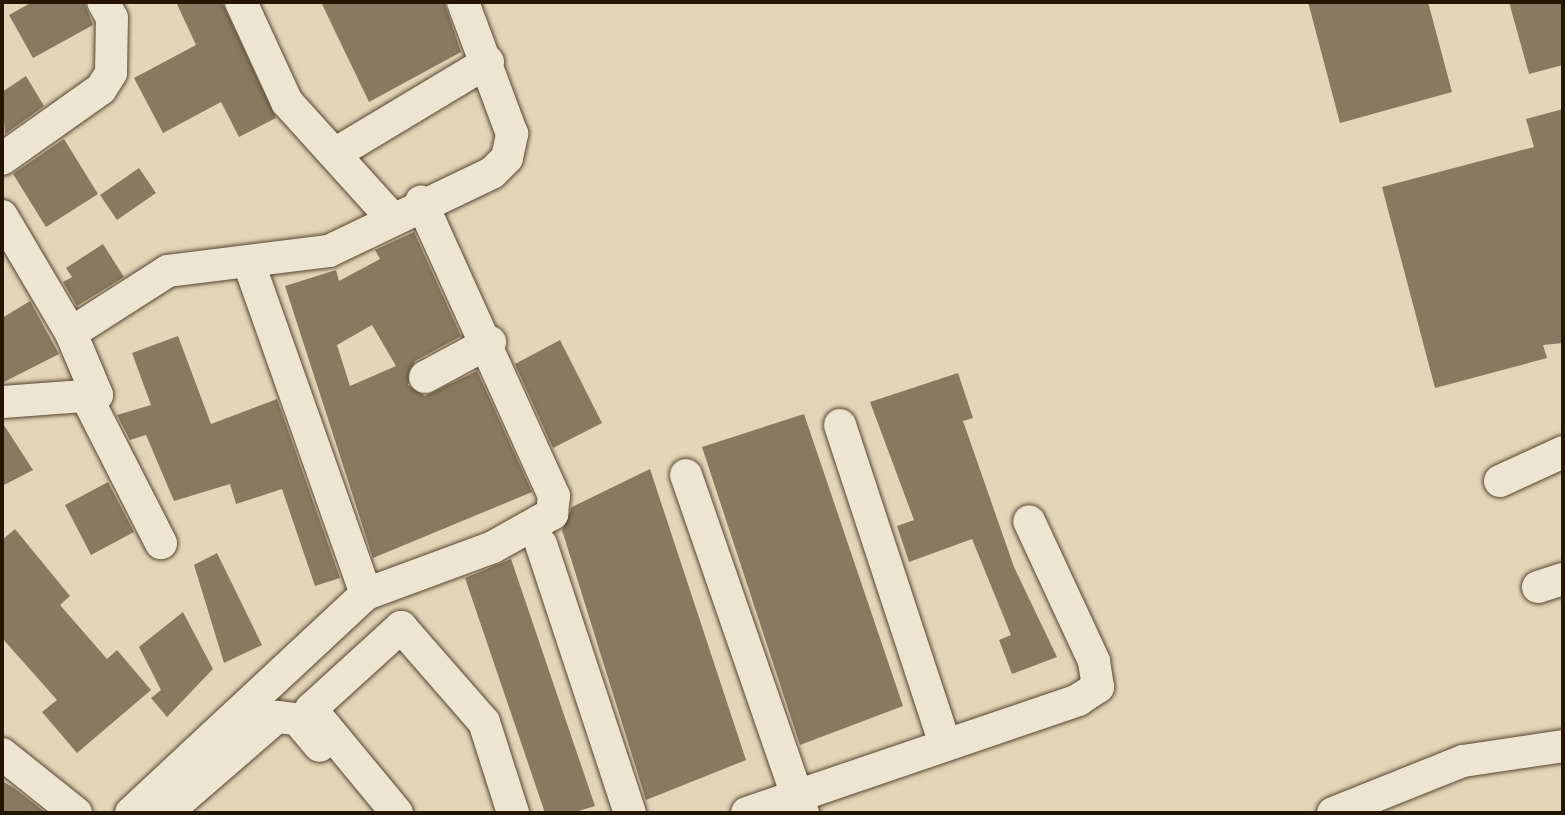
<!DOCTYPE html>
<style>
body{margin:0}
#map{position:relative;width:1565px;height:815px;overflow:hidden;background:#e3d5b8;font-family:"Libre Caslon Text",serif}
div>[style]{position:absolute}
.building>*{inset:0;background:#887960}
.roads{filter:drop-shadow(0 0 2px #55452e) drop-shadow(0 0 2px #55452e)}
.street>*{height:32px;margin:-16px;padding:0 16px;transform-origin:16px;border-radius:16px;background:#ede4d1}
span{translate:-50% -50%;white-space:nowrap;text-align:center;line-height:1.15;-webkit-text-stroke:6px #ede4d1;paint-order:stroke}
.frame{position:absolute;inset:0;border:4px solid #261500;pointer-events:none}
</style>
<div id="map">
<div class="building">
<div style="clip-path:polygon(32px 2px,84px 2px,93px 25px,33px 58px,9px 15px)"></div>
<div style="clip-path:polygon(176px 2px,222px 2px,276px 118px,239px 137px,221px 102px,163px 133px,134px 78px,196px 45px)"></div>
<div style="clip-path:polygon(321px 2px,444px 2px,461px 52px,369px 102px)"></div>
<div style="clip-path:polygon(1308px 2px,1428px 2px,1452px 92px,1340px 123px)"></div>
<div style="clip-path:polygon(1509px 2px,1563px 2px,1563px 65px,1529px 74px)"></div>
<div style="clip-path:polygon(26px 76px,44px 106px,5px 134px,2px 92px)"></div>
<div style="clip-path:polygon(1563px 109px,1563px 343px,1543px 345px,1547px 358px,1435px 388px,1382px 187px,1534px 147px,1526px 119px)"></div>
<div style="clip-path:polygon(64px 139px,98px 194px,46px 227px,13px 174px)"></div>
<div style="clip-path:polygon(139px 168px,156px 193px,117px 220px,100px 195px)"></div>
<div style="clip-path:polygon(evenodd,414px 232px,461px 336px,415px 361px,408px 385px,425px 396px,477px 371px,532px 492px,373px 558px,285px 286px,336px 270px,339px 281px,380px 259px,375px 250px,414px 232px,372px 325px,396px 366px,350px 386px,337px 345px,372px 325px)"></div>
<div style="clip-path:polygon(103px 244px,124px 277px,77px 306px,63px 282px,72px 277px,66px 268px)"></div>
<div style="clip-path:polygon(30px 301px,59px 354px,2px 383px,2px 318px)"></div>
<div style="clip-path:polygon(178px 336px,211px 424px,277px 399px,340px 578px,315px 586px,282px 489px,236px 504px,230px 484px,174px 501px,146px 435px,130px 440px,117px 415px,151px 405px,132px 353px)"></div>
<div style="clip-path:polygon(560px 340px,602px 423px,553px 448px,515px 364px)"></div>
<div style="clip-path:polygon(958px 373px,973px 418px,963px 421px,1014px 567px,1057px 657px,1012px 674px,999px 640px,1011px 635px,972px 539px,909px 562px,897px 526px,914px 520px,870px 402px)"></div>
<div style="clip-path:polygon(804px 414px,903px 706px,800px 745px,702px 447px)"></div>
<div style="clip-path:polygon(2px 422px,33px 470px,2px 486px)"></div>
<div style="clip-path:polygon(650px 469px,746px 760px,646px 800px,562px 530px,572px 507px)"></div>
<div style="clip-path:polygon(108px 482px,134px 532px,91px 555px,65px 505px)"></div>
<div style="clip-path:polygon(15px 529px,70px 596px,60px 605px,107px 659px,117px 650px,151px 690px,77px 753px,42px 712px,57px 700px,2px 638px,2px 540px)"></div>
<div style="clip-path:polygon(217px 553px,262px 645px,224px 663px,194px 565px)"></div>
<div style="clip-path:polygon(511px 559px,595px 806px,572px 813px,545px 813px,465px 578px)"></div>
<div style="clip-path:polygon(183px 612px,213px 669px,167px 717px,151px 698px,161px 690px,139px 647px)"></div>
<div style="clip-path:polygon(2px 781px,14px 788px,46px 813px,2px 813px)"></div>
</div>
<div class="roads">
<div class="street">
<div style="left:241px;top:2px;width:110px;rotate:65.3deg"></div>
<div style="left:287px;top:102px;width:154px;rotate:47.9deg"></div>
<div style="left:338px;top:152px;width:175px;rotate:-31deg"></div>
<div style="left:2px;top:159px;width:121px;rotate:-35.3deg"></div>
<div style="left:101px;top:89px;width:19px;rotate:-58deg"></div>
<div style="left:111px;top:73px;width:55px;rotate:-89deg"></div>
<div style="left:112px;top:18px;width:18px;rotate:-119deg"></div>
<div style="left:2px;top:216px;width:136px;rotate:59.5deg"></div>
<div style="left:71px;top:333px;width:67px;rotate:67.2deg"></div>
<div style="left:97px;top:395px;width:95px;rotate:175.8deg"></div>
<div style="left:71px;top:333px;width:115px;rotate:-32.6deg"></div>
<div style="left:168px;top:271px;width:162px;rotate:-7.1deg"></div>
<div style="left:329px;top:251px;width:181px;rotate:-25.6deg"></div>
<div style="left:492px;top:173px;width:21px;rotate:-45deg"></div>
<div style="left:507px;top:158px;width:25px;rotate:-78deg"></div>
<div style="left:512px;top:134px;width:141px;rotate:-110.4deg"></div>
<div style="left:425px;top:377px;width:74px;rotate:-28.3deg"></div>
<div style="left:87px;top:398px;width:163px;rotate:63deg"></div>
<div style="left:840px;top:425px;width:337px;rotate:71.8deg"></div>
<div style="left:686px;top:475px;width:358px;rotate:70.9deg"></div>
<div style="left:1500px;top:481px;width:69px;rotate:-24.7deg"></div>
<div style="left:541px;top:544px;width:283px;rotate:71.7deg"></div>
<div style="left:1538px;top:587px;width:26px;rotate:-18deg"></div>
<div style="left:366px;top:594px;width:135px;rotate:-20.3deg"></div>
<div style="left:493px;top:547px;width:68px;rotate:-29.2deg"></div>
<div style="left:552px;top:514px;width:18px;rotate:-84deg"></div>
<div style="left:554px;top:496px;width:323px;rotate:-114.3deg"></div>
<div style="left:2px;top:754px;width:95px;rotate:38.6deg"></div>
<div style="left:131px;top:813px;width:321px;rotate:-43deg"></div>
<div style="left:366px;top:594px;width:350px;rotate:-109.5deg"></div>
<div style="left:166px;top:813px;width:147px;rotate:-40.9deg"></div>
<div style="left:277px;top:717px;width:20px;rotate:6deg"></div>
<div style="left:297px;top:719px;width:35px;rotate:50deg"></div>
<div style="left:397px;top:813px;width:135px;rotate:-129.6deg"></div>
<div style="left:311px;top:709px;width:122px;rotate:-42.3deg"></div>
<div style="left:401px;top:627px;width:126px;rotate:48.9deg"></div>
<div style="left:484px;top:722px;width:96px;rotate:72.3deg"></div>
<div style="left:747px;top:813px;width:350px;rotate:-18.8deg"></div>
<div style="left:1078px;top:700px;width:24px;rotate:-33deg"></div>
<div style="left:1098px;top:687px;width:26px;rotate:-99deg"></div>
<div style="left:1094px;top:661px;width:154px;rotate:-114.9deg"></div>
<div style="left:1333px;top:813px;width:140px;rotate:-21.8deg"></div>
<div style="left:1463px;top:761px;width:101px;rotate:-8.5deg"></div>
</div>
</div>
<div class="frame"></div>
</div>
